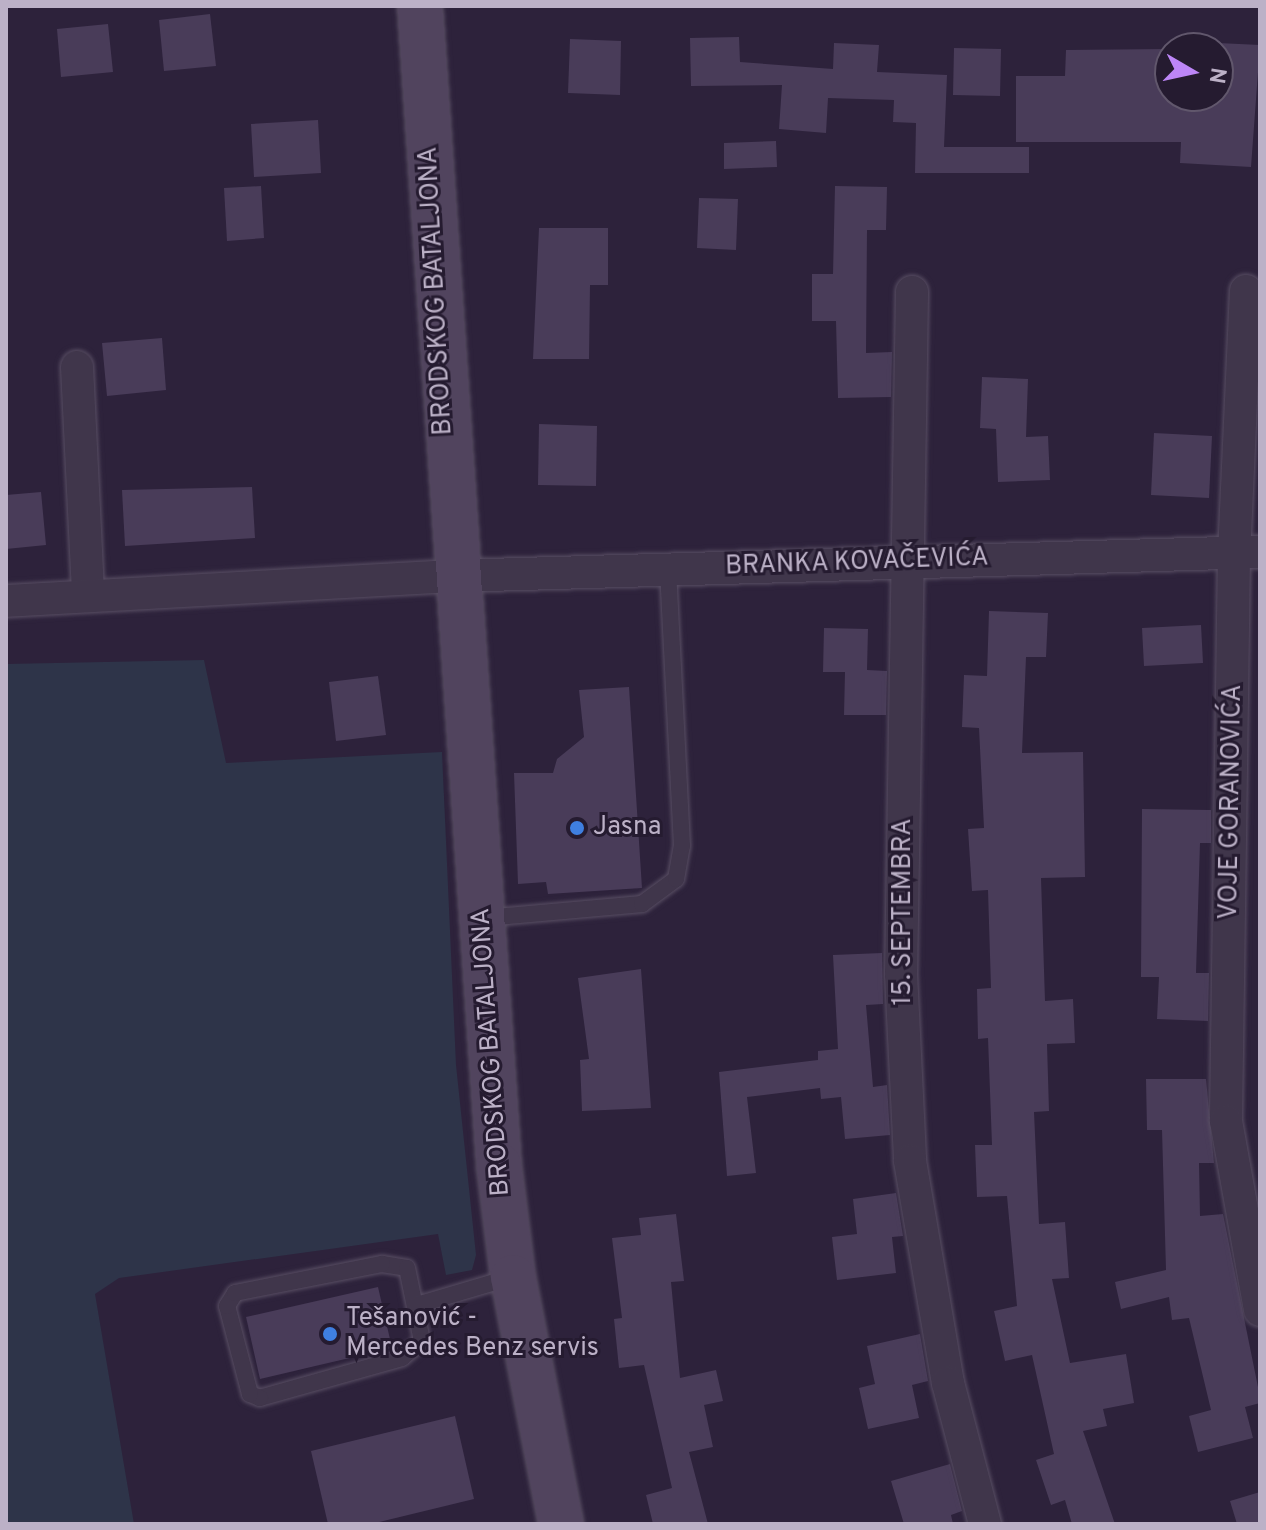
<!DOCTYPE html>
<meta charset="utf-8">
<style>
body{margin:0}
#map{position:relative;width:1266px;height:1530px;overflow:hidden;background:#2d223b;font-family:Overpass,sans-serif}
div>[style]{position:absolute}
.green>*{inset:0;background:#2e3449}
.building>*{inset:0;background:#493c59}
.roads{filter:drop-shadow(0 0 2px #584e63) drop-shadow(0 0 2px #584e63)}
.lane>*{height:16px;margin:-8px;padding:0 8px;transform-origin:8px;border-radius:8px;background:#40364b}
.street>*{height:32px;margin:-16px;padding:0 16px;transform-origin:16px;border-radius:16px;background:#40364b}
.secondary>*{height:44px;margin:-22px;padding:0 22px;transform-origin:22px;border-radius:22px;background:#51445e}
.dots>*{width:22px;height:22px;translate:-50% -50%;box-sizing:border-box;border:4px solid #251b30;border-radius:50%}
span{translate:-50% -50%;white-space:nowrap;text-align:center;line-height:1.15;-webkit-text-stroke:6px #251b30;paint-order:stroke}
.street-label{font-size:26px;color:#bcb1c7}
.poi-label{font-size:26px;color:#bcb1c7}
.left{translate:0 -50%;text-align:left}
.frame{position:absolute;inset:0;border:8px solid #bcb1c7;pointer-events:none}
.north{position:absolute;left:1154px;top:32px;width:80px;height:80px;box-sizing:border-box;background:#251b30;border:2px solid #61576c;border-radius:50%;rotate:99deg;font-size:22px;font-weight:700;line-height:32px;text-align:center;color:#bcb1c7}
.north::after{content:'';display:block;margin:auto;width:28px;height:36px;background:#bd86f7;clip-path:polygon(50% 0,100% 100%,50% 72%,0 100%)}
</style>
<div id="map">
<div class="green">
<div style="clip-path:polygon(204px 660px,226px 763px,442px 752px,456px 1065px,476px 1255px,472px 1270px,446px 1275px,438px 1234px,119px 1278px,95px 1294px,134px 1524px,6px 1524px,6px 664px)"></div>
</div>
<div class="building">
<div style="clip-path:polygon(210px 14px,216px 66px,164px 71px,159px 20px)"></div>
<div style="clip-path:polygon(108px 24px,113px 72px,61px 77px,57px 29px)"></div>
<div style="clip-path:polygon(739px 37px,740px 62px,833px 69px,834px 43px,879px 45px,877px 72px,947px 75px,944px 147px,1029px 147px,1029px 173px,915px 173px,916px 123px,893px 122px,894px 100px,828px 98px,826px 133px,779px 129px,782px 85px,691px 86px,690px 38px)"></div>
<div style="clip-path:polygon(570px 39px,621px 41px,620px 95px,568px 93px)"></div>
<div style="clip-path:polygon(1218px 43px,1260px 45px,1251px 167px,1180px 163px,1181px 142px,1016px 142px,1016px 76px,1065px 76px,1066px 50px,1170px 49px,1170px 96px,1218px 96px)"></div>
<div style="clip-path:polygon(954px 48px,1001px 49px,1000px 96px,953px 95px)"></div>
<div style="clip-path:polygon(318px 120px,321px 173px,254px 177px,251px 124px)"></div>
<div style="clip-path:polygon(776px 141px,777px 167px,724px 169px,724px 143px)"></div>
<div style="clip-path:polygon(261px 186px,264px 238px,227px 241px,224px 188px)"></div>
<div style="clip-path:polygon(835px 186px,887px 187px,886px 230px,867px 230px,866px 353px,892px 352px,891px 397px,838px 398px,836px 321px,812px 321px,812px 274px,833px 274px)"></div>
<div style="clip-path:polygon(699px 198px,738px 199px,736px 250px,697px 248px)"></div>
<div style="clip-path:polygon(539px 228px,608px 228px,608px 285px,590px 285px,589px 359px,533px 359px)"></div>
<div style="clip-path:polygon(162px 338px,166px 390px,107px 396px,102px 343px)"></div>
<div style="clip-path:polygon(982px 377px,1028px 379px,1026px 437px,1048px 436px,1050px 480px,998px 482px,996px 429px,980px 428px)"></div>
<div style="clip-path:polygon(539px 424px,597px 426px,596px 486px,538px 485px)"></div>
<div style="clip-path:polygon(1154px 433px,1212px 436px,1209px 498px,1151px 495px)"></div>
<div style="clip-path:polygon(252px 487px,255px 538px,125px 546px,122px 490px)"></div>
<div style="clip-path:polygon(41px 492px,46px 545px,6px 549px,6px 495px)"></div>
<div style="clip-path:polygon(989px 611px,1048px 613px,1046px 657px,1026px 657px,1022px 753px,1083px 752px,1085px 877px,1041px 878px,1045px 1001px,1073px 999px,1075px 1043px,1047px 1044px,1049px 1111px,1034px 1112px,1039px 1224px,1065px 1222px,1069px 1278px,1052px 1279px,1070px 1363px,1126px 1354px,1134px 1403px,1103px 1409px,1107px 1426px,1083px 1431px,1115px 1524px,1072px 1524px,1065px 1500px,1051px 1505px,1036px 1460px,1054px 1454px,1032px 1355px,1005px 1361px,994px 1311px,1017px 1306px,1007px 1196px,977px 1197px,975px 1145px,992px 1145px,988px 1038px,978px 1039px,977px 989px,991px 988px,988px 890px,972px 891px,968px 829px,984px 828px,979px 728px,962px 727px,964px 675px,987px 676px)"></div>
<div style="clip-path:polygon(1201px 625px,1203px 663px,1144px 666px,1142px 628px)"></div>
<div style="clip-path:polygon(824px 628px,868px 629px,867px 670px,887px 671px,886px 715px,844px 715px,845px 672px,823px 672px)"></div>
<div style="clip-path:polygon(378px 676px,386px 735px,336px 741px,329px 682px)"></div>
<div style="clip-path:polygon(629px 687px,642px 888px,548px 894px,546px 882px,518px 884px,514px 773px,553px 773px,557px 759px,584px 737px,579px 690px)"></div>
<div style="clip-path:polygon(1142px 809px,1211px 810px,1211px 843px,1200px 843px,1196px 973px,1209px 973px,1208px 1021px,1157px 1019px,1159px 977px,1141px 977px)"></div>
<div style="clip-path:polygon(882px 953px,883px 1004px,866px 1005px,873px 1087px,887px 1085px,890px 1135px,845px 1139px,841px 1097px,821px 1099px,820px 1088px,747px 1097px,756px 1173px,727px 1176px,719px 1072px,818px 1060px,818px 1051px,838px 1049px,833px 955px)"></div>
<div style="clip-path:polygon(641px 969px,651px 1108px,582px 1111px,580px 1060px,589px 1059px,578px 978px)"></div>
<div style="clip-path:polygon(1146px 1079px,1206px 1079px,1214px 1163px,1199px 1163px,1200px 1216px,1223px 1214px,1260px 1397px,1260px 1403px,1245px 1407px,1253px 1438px,1198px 1452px,1189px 1416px,1211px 1410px,1189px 1318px,1172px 1320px,1169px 1297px,1121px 1309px,1115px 1282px,1166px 1270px,1162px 1130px,1147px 1130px)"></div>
<div style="clip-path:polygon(896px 1193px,903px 1236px,892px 1237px,896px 1273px,837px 1280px,832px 1237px,857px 1234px,853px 1199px)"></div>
<div style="clip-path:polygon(676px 1214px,684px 1281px,671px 1282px,680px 1378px,716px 1370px,723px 1401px,704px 1405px,713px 1447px,689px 1452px,708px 1524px,653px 1524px,646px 1495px,672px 1488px,644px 1365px,619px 1368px,614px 1319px,622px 1318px,612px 1238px,641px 1235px,639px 1218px)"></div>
<div style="clip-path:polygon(378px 1287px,392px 1348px,260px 1379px,246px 1317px)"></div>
<div style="clip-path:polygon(920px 1334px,928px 1381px,912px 1385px,919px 1418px,868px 1429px,859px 1388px,875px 1384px,867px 1346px)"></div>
<div style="clip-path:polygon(455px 1416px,474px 1499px,371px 1524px,328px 1524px,311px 1451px)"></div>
<div style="clip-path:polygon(950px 1464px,962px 1511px,951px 1515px,953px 1524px,904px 1524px,891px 1481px)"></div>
<div style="clip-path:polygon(1260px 1492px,1260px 1524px,1237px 1524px,1230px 1501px)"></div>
</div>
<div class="roads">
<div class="lane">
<div style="left:485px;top:918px;width:158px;rotate:-5.1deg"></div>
<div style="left:642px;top:904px;width:42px;rotate:-36.3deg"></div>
<div style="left:676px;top:879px;width:34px;rotate:-80deg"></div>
<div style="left:682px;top:846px;width:276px;rotate:-92.9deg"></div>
<div style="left:382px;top:1264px;width:25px;rotate:9deg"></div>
<div style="left:407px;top:1268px;width:75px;rotate:78.4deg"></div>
<div style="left:422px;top:1341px;width:26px;rotate:140deg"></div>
<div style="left:402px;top:1358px;width:148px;rotate:164.3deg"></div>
<div style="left:260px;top:1398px;width:11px;rotate:-158deg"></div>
<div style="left:250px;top:1394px;width:91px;rotate:-104.6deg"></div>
<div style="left:227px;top:1306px;width:15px;rotate:-58deg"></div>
<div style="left:235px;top:1293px;width:150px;rotate:-11.2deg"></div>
<div style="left:417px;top:1305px;width:99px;rotate:-16.4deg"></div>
</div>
<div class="street">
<div style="left:1246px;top:291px;width:262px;rotate:92.6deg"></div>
<div style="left:1234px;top:553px;width:568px;rotate:90.81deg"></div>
<div style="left:1226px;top:1121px;width:192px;rotate:79.8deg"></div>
<div style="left:912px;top:292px;width:682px;rotate:90.92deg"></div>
<div style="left:901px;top:974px;width:187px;rotate:87.2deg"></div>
<div style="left:910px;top:1161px;width:225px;rotate:80.3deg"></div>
<div style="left:948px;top:1383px;width:146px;rotate:75.3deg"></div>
<div style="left:77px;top:367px;width:226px;rotate:87.2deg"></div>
<div style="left:6px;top:601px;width:449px;rotate:-3.2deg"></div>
<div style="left:454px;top:576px;width:806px;rotate:-1.71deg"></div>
</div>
<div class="secondary">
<div style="left:420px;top:6px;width:1162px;rotate:86.1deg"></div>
<div style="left:499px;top:1165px;width:113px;rotate:82.9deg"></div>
<div style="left:513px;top:1277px;width:252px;rotate:79deg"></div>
</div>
</div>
<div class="dots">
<div style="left:577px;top:828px;background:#3f7fe0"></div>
<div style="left:330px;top:1334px;background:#3f7fe0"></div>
</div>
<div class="street-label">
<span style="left:437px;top:291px;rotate:-93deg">BRODSKOG BATALJONA</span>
<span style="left:857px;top:563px;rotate:-2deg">BRANKA KOVAČEVIĆA</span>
<span style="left:1232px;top:802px;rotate:-89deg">VOJE GORANOVIĆA</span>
<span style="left:904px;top:912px;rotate:-90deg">15. SEPTEMBRA</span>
<span style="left:492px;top:1052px;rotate:-94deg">BRODSKOG BATALJONA</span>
</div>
<div class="poi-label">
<span class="left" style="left:593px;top:828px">Jasna</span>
<span class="left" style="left:346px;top:1334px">Tešanović -<br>Mercedes Benz servis</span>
</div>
<div class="frame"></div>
<div class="north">N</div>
</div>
